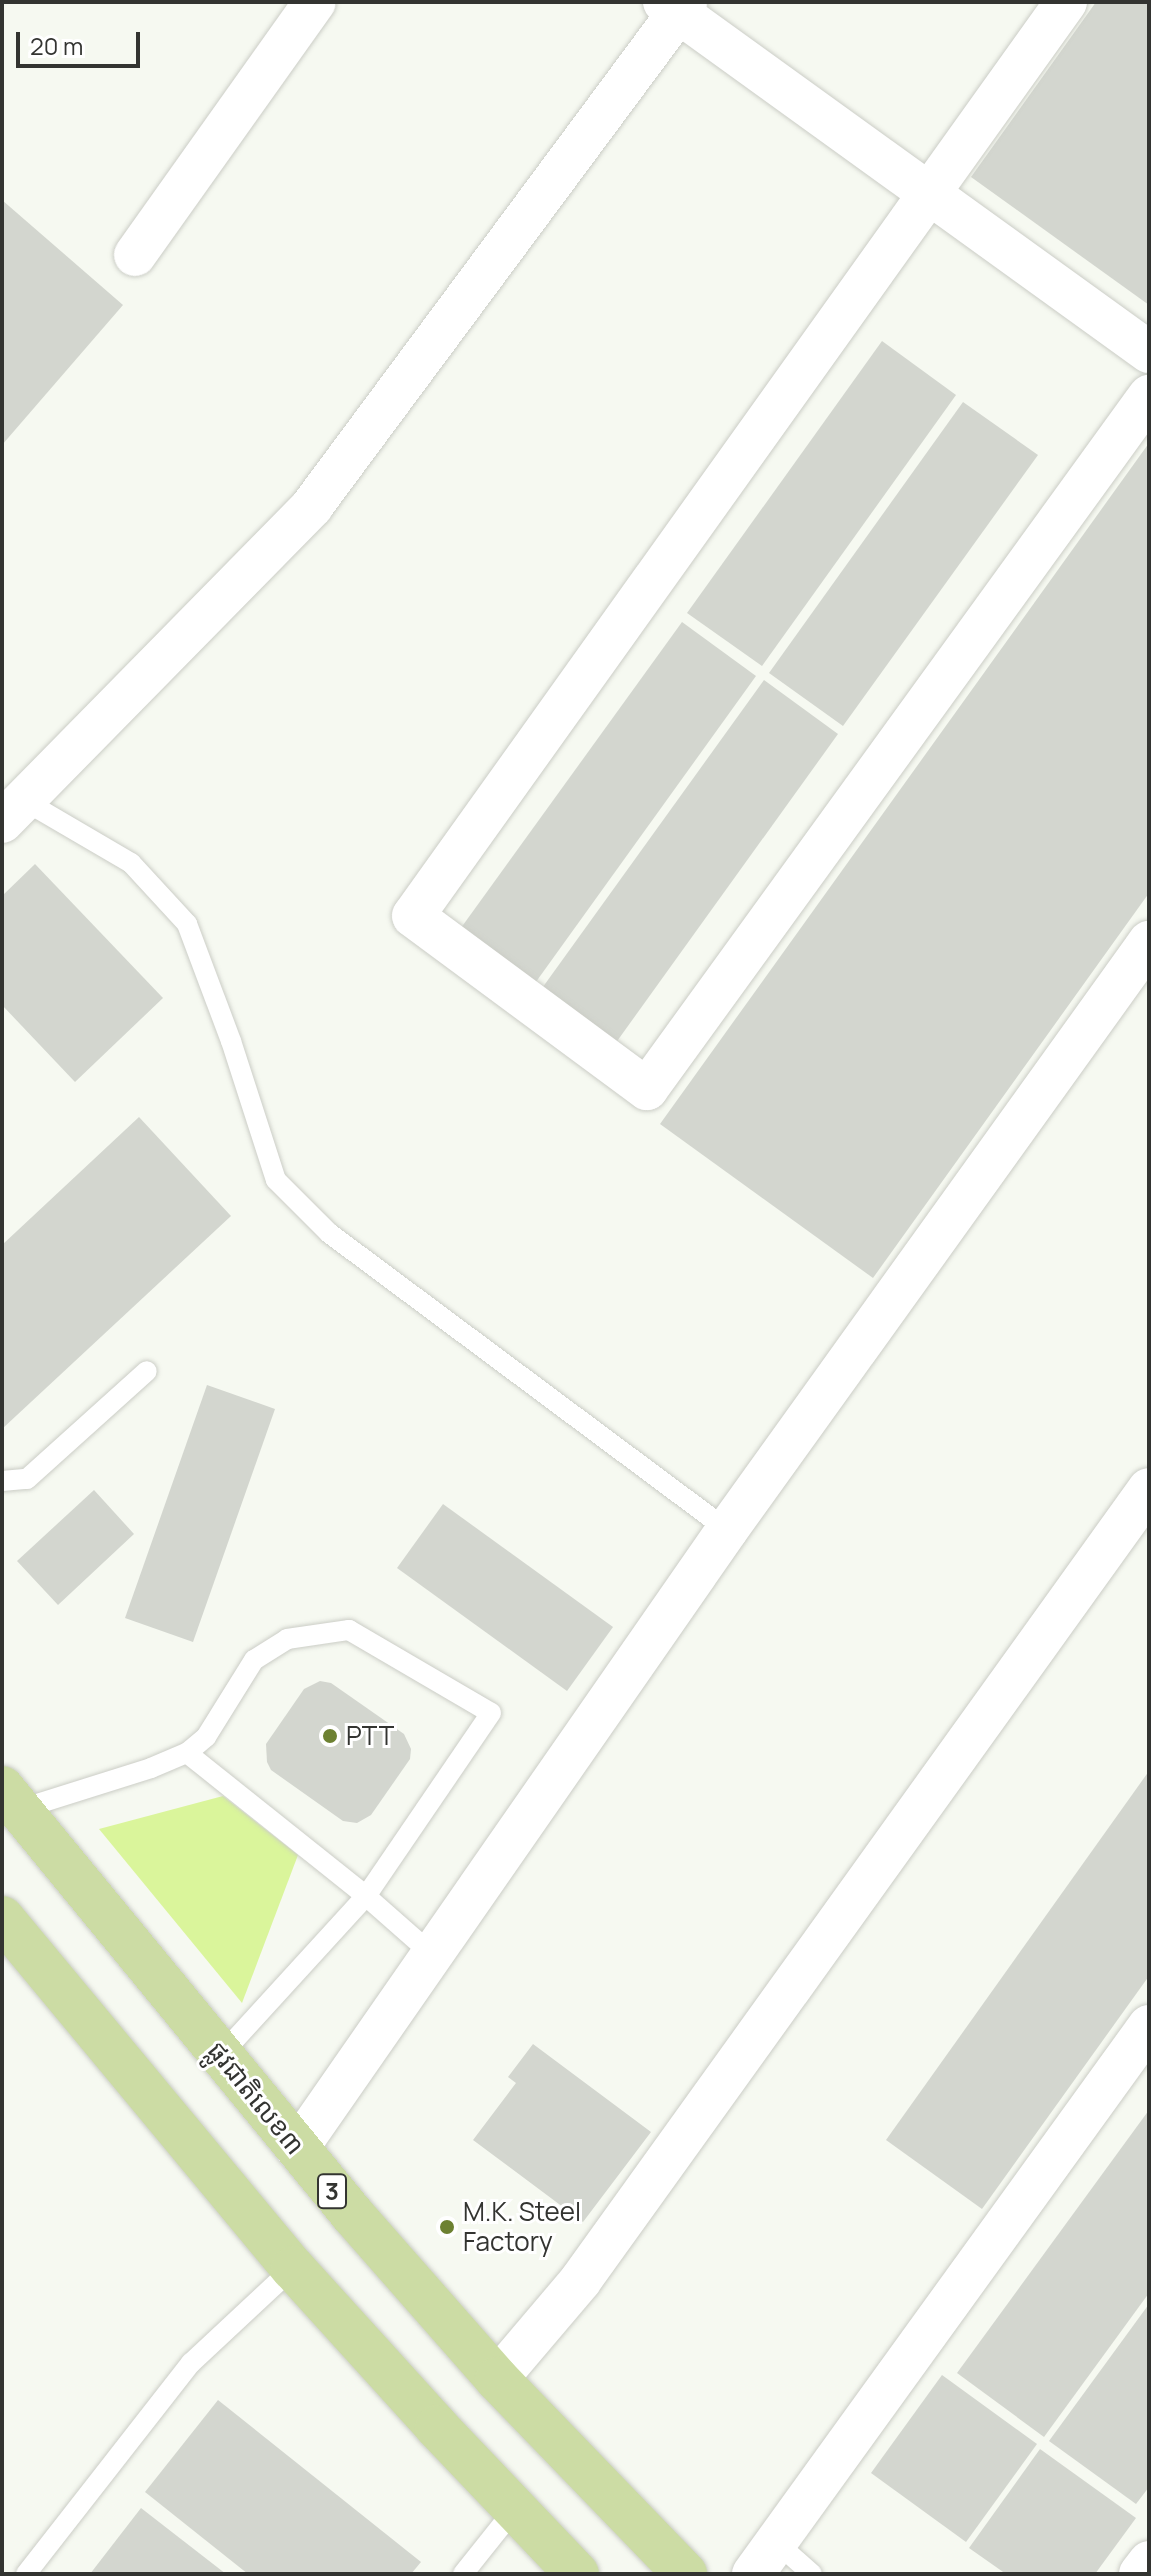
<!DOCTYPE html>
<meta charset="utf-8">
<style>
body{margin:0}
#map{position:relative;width:1151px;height:2576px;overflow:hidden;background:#f6f9f1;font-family:Manrope,"Noto Sans Khmer",sans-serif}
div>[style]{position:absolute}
.green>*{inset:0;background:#daf59b}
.building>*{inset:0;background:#d3d6cf}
.roads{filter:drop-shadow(0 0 2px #cbcdc6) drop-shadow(0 0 2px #cbcdc6)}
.service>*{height:20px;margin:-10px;padding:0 10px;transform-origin:10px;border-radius:10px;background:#fff}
.minor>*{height:42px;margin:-21px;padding:0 21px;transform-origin:21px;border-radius:21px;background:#fff}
.trunk>*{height:44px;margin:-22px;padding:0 22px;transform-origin:22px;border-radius:22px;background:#ccdca4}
.dots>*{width:22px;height:22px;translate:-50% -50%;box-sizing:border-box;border:4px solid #fff;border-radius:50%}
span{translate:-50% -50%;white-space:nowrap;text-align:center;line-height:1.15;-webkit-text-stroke:6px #fff;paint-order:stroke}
.shield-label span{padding:2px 6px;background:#fff;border:2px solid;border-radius:6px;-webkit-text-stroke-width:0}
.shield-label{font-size:24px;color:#333431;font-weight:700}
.poi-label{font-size:26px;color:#333431}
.left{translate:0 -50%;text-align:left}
.street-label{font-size:26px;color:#333431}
.frame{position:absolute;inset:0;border:4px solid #333431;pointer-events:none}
.scale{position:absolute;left:16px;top:32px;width:124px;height:36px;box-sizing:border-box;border:4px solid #333431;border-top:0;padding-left:10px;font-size:24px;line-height:28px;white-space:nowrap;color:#333431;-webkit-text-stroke:6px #fff;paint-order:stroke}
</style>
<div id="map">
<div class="green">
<div style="clip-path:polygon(223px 1796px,298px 1855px,242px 2003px,99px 1829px)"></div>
</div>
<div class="building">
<div style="clip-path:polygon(1096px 2px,1149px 2px,1149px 305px,971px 177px)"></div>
<div style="clip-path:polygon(2px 200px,123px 305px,2px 445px)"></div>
<div style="clip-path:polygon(882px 341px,956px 395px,762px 666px,687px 613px)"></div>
<div style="clip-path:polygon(963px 402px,1038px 455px,843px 726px,769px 673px)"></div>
<div style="clip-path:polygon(1149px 443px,1149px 893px,873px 1278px,660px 1124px)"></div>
<div style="clip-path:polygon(682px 622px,756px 676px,533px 986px,458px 932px)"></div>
<div style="clip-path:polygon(764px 680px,838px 734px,615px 1044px,540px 991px)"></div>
<div style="clip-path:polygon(35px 864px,163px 998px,75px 1082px,2px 1005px,2px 896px)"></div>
<div style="clip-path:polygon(139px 1117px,231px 1216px,2px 1429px,2px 1245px)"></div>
<div style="clip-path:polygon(207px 1385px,275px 1409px,193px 1642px,125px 1618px)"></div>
<div style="clip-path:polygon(94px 1490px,134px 1534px,58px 1605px,17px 1561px)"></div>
<div style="clip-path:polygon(443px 1504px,613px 1627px,567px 1691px,397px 1568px)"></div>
<div style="clip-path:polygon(320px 1681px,331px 1683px,404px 1734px,411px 1749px,410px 1759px,371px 1815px,357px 1823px,343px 1821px,271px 1770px,267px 1762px,266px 1744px,304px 1689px)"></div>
<div style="clip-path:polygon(1149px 1771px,1149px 1976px,982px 2209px,886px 2140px)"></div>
<div style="clip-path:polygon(533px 2044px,651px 2132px,583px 2222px,473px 2140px,516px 2083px,508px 2077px)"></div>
<div style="clip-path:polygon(1149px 2110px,1149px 2293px,1044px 2437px,957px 2373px)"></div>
<div style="clip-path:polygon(1149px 2304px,1149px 2487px,1136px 2504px,1049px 2441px)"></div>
<div style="clip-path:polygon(942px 2375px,1037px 2444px,966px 2542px,871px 2473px)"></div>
<div style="clip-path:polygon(218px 2400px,421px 2562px,411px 2574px,248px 2574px,145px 2492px)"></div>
<div style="clip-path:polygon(1040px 2449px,1136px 2518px,1095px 2574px,1006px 2574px,969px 2548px)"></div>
<div style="clip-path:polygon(141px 2508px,226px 2574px,90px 2574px)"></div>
</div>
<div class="roads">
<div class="service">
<div style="left:25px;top:801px;width:123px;rotate:30.3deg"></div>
<div style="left:131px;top:863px;width:83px;rotate:47.4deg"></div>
<div style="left:187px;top:924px;width:125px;rotate:69.4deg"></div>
<div style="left:231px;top:1041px;width:146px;rotate:72.1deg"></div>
<div style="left:276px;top:1180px;width:75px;rotate:45deg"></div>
<div style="left:329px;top:1233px;width:497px;rotate:36.7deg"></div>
<div style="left:2px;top:1481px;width:25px;rotate:-5deg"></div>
<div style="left:27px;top:1479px;width:161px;rotate:-42deg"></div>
<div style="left:187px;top:1753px;width:229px;rotate:38.6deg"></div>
<div style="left:366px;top:1896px;width:89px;rotate:41.4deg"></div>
<div style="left:18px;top:1810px;width:139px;rotate:-17.5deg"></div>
<div style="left:151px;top:1768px;width:39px;rotate:-23deg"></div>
<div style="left:187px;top:1753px;width:25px;rotate:-40deg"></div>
<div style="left:206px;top:1737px;width:91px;rotate:-58.1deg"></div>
<div style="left:254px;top:1660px;width:39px;rotate:-32deg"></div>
<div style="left:287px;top:1639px;width:63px;rotate:-8.3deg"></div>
<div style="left:349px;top:1630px;width:164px;rotate:30.3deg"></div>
<div style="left:491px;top:1713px;width:222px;rotate:124.3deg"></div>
<div style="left:366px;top:1896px;width:215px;rotate:132.4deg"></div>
<div style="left:776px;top:2542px;width:48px;rotate:41.6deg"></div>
<div style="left:26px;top:2574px;width:268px;rotate:-52deg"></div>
<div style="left:191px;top:2363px;width:139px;rotate:-43deg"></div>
<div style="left:463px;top:2574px;width:82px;rotate:-51.4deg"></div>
</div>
<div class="minor">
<div style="left:664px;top:2px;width:598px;rotate:35.82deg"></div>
<div style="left:1066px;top:2px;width:1123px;rotate:125.54deg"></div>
<div style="left:413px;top:916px;width:291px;rotate:36.5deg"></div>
<div style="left:647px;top:1089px;width:856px;rotate:-54.08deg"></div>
<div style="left:135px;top:255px;width:310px;rotate:-54.6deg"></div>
<div style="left:2px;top:822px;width:443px;rotate:-45.5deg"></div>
<div style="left:312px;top:506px;width:628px;rotate:-53.42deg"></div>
<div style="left:297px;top:2149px;width:754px;rotate:-55.21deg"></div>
<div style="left:727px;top:1530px;width:724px;rotate:-54.33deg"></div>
<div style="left:497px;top:2379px;width:128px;rotate:-49.7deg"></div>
<div style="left:580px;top:2281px;width:975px;rotate:-54.31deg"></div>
<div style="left:753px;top:2574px;width:676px;rotate:-54.15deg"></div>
<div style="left:1140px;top:2574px;width:15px;rotate:-53deg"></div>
</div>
<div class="trunk">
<div style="left:2px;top:1788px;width:551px;rotate:50.59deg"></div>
<div style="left:352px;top:2214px;width:220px;rotate:48.7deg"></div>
<div style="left:497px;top:2379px;width:271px;rotate:46deg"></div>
<div style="left:2px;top:1918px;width:455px;rotate:50.3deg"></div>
<div style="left:293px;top:2268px;width:215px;rotate:47.8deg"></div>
<div style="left:437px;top:2427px;width:203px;rotate:46.4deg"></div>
</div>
</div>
<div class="dots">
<div style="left:330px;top:1736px;background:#6d8132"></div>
<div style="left:447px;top:2227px;background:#6d8132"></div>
</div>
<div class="shield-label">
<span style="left:332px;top:2191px">3</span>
</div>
<div class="poi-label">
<span class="left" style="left:346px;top:1736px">PTT</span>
<span class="left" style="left:463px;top:2227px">M.K. Steel<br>Factory</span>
</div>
<div class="street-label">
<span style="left:256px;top:2098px;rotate:51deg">ផ្លូវជាតិលេខ៣</span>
</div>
<div class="frame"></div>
<div class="scale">20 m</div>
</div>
